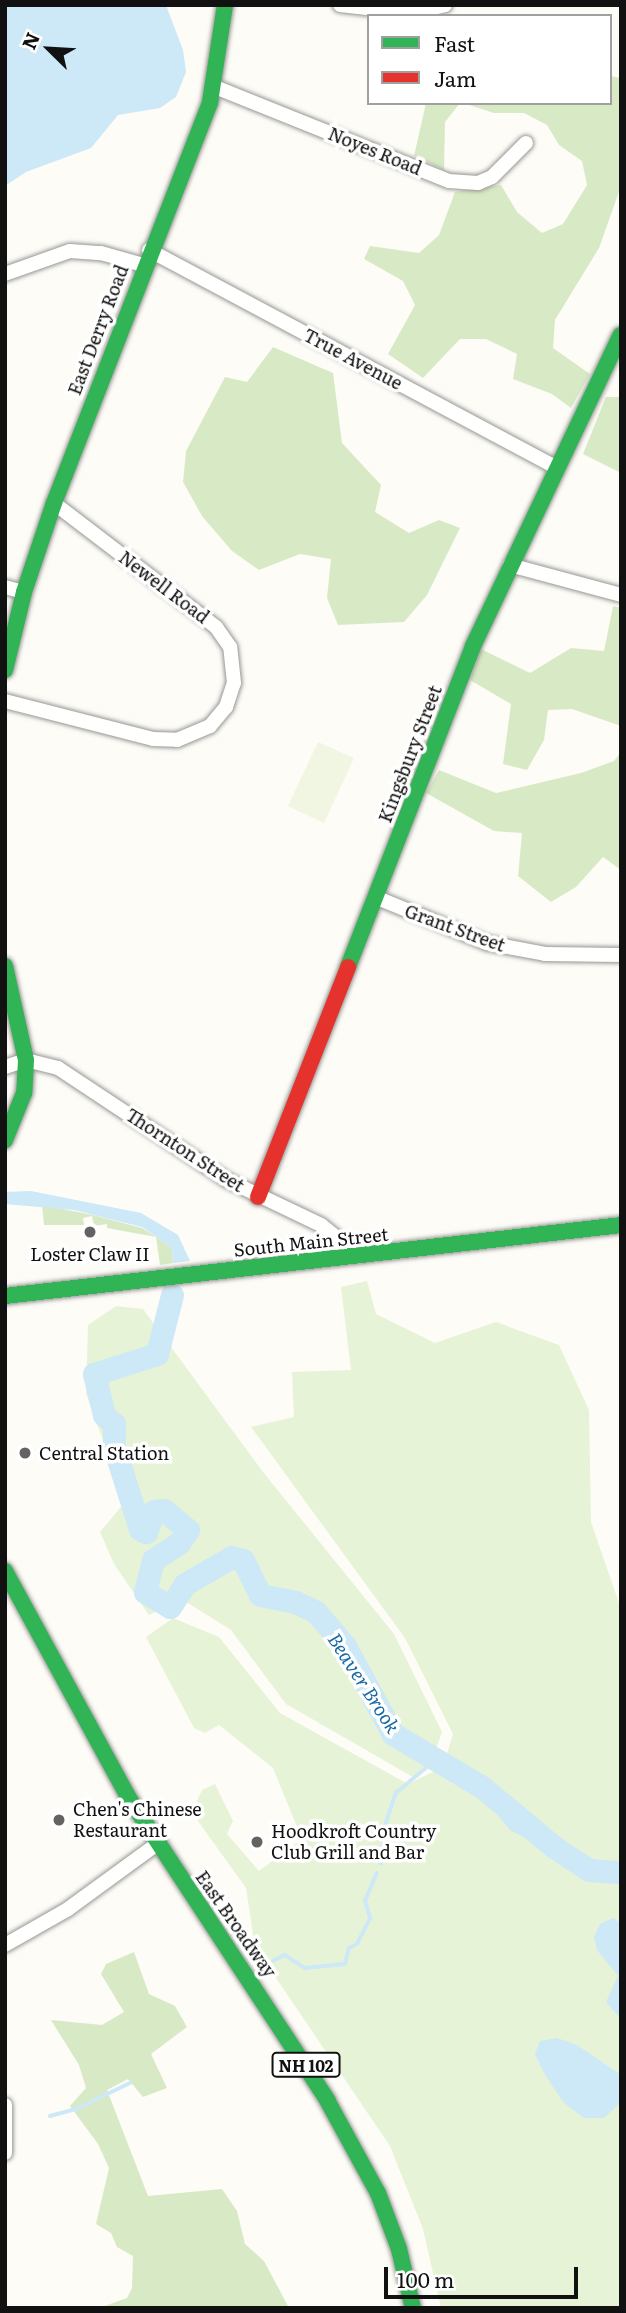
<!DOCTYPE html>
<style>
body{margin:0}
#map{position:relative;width:626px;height:2313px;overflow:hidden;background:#fdfcf7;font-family:Literata,serif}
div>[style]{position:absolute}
.green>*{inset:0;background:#e7f3d7}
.forest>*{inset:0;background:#d8eac5}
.pitch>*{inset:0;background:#f0f6e1}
.water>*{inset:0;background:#cde8f7}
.stream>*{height:3.5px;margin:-1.75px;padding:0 1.75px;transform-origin:1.75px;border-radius:1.75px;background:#cde8f7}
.river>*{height:23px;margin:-11.5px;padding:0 11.5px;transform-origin:11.5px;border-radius:11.5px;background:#cde8f7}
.roads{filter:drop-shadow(0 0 2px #979795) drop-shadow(0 0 2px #979795)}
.street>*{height:14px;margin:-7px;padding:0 7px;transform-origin:7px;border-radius:7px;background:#fffffe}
.fast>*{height:16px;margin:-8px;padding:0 8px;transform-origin:8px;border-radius:8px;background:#30b455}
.jam>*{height:16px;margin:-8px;padding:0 8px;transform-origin:8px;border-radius:8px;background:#e5322d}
.dots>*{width:19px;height:19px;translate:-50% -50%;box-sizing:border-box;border:4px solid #fff;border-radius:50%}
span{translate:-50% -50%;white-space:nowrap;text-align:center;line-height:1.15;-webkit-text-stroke:7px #fff;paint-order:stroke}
.shield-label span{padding:2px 5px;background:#fff;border:2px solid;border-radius:5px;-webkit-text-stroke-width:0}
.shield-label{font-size:16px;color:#111;font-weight:700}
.street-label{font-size:18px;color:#111}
.poi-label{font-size:18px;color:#111}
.left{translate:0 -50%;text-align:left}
.water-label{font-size:19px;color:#1768a6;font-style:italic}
.frame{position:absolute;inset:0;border:7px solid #111;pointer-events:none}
.legend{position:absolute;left:367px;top:14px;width:245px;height:91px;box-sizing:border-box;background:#fff;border:2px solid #a0a0a0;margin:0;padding:9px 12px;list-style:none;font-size:21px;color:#111}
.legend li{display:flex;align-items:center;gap:14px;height:35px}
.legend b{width:35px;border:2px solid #a0a0a0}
.north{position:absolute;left:14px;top:14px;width:70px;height:70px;-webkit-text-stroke:5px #fff;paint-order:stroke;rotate:294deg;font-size:19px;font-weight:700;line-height:28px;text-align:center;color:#111}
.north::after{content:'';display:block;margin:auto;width:24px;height:32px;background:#111;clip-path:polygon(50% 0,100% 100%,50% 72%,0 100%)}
.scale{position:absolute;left:384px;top:2267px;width:194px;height:32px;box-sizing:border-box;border:4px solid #111;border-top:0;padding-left:9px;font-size:21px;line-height:24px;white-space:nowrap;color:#111;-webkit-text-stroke:5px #fff;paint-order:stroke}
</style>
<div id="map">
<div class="green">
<div style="clip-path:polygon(367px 1281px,376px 1314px,435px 1343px,496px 1322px,559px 1345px,589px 1410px,591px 1522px,621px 1609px,621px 2308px,441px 2308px,423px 2229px,390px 2146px,255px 1947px,246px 1888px,198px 1821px,197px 1801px,202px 1790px,215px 1784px,233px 1821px,227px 1834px,259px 1871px,302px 1839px,273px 1768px,219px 1725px,205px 1733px,194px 1728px,146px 1637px,173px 1618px,219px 1637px,280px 1713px,408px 1784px,443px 1767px,453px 1734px,405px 1638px,251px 1427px,294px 1417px,292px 1372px,351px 1370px,341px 1287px)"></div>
<div style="clip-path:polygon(116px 1306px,143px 1309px,263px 1472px,394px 1634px,442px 1732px,432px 1760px,413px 1777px,286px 1704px,231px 1630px,180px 1598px,149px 1615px,114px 1564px,100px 1532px,125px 1502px,86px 1393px,88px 1325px)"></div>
</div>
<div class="forest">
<div style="clip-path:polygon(610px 76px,621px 78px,621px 186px,599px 248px,555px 320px,553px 348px,590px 374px,571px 408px,552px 394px,513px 379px,517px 354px,486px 339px,460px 339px,423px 378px,388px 354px,415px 305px,403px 281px,364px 259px,370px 246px,419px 253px,439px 235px,455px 192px,501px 185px,517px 212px,542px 233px,563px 224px,587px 185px,582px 161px,559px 145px,547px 125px,524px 113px,494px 113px,463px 103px,610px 103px)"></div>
<div style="clip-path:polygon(426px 103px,460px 103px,445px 122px,444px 170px,414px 156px)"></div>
<div style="clip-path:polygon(273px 347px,333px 373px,342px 443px,381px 485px,375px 512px,409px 533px,439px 520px,460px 528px,427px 595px,404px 622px,338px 625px,327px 598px,331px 559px,300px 554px,259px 570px,232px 551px,202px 516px,183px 482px,186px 451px,225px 377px,247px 382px)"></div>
<div style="clip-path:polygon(606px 397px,621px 397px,621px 473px,583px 454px)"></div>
<div style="clip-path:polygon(613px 606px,621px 608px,621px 726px,572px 709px,548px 710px,544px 740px,527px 770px,503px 764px,511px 704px,470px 680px,481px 649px,530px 673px,571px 648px,604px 651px)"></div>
<div style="clip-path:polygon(621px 752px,621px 870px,603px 857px,576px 887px,551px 902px,518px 876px,522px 833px,494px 831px,426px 793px,439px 770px,496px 793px,581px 773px,614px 761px)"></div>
<div style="clip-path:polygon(42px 1205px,93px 1215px,142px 1228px,156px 1237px,172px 1248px,173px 1263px,160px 1265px,156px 1237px,107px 1228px,107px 1224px,94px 1226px,92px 1216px,83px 1218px,84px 1225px,44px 1225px)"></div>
<div style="clip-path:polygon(134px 1952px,149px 1994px,175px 2006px,187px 2027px,151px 2054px,167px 2088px,143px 2097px,128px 2079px,107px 2090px,148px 2196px,222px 2189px,237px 2211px,245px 2244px,264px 2261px,289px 2308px,99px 2308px,127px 2298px,132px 2288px,133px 2256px,117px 2247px,111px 2233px,96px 2224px,109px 2168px,98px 2144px,70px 2106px,86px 2088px,79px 2065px,51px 2020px,102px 2025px,124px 2012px,101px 1974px,106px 1964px)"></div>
</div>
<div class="pitch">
<div style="clip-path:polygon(318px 742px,354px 758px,324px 823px,288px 806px)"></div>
</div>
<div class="water">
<div style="clip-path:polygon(5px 5px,166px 5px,183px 50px,186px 72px,176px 97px,160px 108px,118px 115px,91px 148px,26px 172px,5px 186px)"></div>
<div style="clip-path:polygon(31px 1191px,141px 1213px,178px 1235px,190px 1261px,173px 1263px,172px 1248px,142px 1227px,74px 1210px,5px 1204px,5px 1192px)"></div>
<div style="clip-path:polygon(440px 1756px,479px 1774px,516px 1818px,558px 1837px,586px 1861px,579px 1866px,510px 1830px,476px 1788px,435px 1766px)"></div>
<div style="clip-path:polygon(613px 1918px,621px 1923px,621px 2019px,606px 2002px,618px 1976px,597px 1950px,594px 1937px,600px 1924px)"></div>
<div style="clip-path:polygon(557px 2038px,577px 2045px,621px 2075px,621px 2102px,604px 2118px,584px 2118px,563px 2102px,544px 2073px,535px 2054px,540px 2041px)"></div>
</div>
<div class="stream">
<div style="left:381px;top:1864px;width:38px;rotate:-84deg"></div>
<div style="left:385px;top:1826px;width:35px;rotate:-72deg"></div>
<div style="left:396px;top:1793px;width:48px;rotate:-40deg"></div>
<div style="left:273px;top:1961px;width:13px;rotate:-27deg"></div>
<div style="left:285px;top:1955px;width:24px;rotate:33deg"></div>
<div style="left:305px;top:1968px;width:40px;rotate:-5.7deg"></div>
<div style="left:345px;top:1964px;width:16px;rotate:-76deg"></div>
<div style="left:349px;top:1948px;width:9px;rotate:-27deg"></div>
<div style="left:357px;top:1944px;width:29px;rotate:-63deg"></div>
<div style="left:370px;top:1918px;width:18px;rotate:-106deg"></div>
<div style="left:365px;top:1901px;width:30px;rotate:-67deg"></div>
<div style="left:50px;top:2116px;width:27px;rotate:-15deg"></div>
<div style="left:76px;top:2109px;width:60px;rotate:-25.7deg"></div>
</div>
<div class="river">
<div style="left:172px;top:1295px;width:61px;rotate:104.3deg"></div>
<div style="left:157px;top:1354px;width:66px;rotate:162.4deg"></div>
<div style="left:94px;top:1374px;width:42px;rotate:76.3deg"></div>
<div style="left:104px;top:1415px;width:13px;rotate:42deg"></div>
<div style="left:114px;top:1424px;width:23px;rotate:90deg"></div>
<div style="left:114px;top:1447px;width:86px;rotate:72.4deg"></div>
<div style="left:140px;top:1529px;width:7px;rotate:27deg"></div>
<div style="left:146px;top:1532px;width:22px;rotate:-69deg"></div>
<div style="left:154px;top:1511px;width:10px;rotate:-6deg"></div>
<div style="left:164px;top:1510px;width:31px;rotate:40deg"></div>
<div style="left:188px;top:1530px;width:16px;rotate:125deg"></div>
<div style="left:179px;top:1543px;width:31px;rotate:147deg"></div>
<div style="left:153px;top:1560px;width:33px;rotate:104deg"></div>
<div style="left:145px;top:1592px;width:29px;rotate:31deg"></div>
<div style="left:170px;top:1607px;width:27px;rotate:-57deg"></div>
<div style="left:185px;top:1584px;width:54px;rotate:-29.9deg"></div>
<div style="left:232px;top:1557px;width:11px;rotate:15deg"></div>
<div style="left:243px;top:1560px;width:39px;rotate:64deg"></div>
<div style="left:260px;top:1595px;width:36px;rotate:11deg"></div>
<div style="left:295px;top:1602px;width:23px;rotate:25deg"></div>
<div style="left:316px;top:1612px;width:45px;rotate:49.5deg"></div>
<div style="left:345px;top:1646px;width:100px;rotate:61.4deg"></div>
<div style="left:393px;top:1734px;width:104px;rotate:30.8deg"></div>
<div style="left:482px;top:1787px;width:94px;rotate:39.8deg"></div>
<div style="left:554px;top:1847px;width:42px;rotate:33.3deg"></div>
<div style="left:589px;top:1870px;width:32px;rotate:4deg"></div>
</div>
<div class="roads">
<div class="street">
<div style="left:340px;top:5px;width:71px;rotate:6.4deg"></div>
<div style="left:411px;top:13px;width:35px;rotate:-13deg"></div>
<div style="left:215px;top:87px;width:252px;rotate:21.9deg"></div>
<div style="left:449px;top:181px;width:29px;rotate:4deg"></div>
<div style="left:478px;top:183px;width:15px;rotate:-23deg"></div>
<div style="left:492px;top:177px;width:48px;rotate:-45deg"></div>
<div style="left:149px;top:250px;width:463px;rotate:28.1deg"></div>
<div style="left:5px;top:274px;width:69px;rotate:-19.5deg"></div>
<div style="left:70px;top:251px;width:31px;rotate:4deg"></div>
<div style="left:101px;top:253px;width:44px;rotate:15.9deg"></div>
<div style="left:510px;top:565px;width:115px;rotate:15.1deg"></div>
<div style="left:5px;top:587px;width:20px;rotate:15deg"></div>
<div style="left:5px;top:701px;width:153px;rotate:14.4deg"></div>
<div style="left:153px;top:739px;width:24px;rotate:2deg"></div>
<div style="left:177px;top:740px;width:36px;rotate:-23deg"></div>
<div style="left:210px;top:726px;width:25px;rotate:-50deg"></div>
<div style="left:226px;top:707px;width:25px;rotate:-72deg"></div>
<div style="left:234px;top:683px;width:36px;rotate:-96deg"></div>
<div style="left:230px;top:647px;width:24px;rotate:-125deg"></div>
<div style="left:216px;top:627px;width:204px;rotate:-142.6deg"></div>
<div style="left:375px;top:897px;width:121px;rotate:22.3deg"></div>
<div style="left:487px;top:943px;width:59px;rotate:10.7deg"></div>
<div style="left:545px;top:954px;width:76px;rotate:0.8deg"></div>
<div style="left:5px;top:1067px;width:22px;rotate:-18deg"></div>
<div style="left:26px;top:1060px;width:33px;rotate:14deg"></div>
<div style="left:58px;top:1068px;width:203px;rotate:33.5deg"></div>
<div style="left:227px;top:1180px;width:104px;rotate:25.6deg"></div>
<div style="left:321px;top:1225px;width:50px;rotate:38.5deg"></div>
<div style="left:5px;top:1945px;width:73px;rotate:-29.7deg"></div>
<div style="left:68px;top:1909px;width:110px;rotate:-36.1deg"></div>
<div style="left:5px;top:2105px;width:48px;rotate:90deg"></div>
</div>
<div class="fast">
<div style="left:5px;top:670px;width:80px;rotate:-76.3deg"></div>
<div style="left:24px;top:592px;width:94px;rotate:-71.4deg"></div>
<div style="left:54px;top:503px;width:430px;rotate:-68.7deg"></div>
<div style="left:210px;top:102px;width:98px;rotate:-81.2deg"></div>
<div style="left:5px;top:966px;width:96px;rotate:77.4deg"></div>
<div style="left:26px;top:1060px;width:33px;rotate:93deg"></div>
<div style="left:24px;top:1093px;width:51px;rotate:112deg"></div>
<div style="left:348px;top:967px;width:344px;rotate:-68.7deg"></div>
<div style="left:473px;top:646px;width:344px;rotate:-64.6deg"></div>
<div style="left:5px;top:1296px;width:620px;rotate:-6.57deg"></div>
<div style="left:5px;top:1571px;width:255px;rotate:61.4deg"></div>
<div style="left:127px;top:1795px;width:365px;rotate:56.7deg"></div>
<div style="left:327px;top:2100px;width:106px;rotate:61.3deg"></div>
<div style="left:378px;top:2193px;width:60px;rotate:69.4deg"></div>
<div style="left:399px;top:2249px;width:61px;rotate:76.7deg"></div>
</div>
<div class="jam">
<div style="left:258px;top:1197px;width:247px;rotate:-68.6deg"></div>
</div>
</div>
<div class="dots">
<div style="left:90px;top:1232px;background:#646362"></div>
<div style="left:25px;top:1453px;background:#646362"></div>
<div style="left:59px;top:1820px;background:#646362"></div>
<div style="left:257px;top:1842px;background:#646362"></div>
</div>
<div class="shield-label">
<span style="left:306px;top:2065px">NH 102</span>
</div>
<div class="street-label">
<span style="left:375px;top:151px;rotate:22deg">Noyes Road</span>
<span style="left:98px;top:330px;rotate:-69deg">East Derry Road</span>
<span style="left:353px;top:359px;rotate:28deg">True Avenue</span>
<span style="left:164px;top:587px;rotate:37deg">Newell Road</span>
<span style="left:410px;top:754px;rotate:-69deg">Kingsbury Street</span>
<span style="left:455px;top:928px;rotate:20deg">Grant Street</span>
<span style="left:185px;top:1150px;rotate:33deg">Thornton Street</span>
<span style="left:311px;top:1242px;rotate:-6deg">South Main Street</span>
<span style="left:236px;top:1924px;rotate:55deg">East Broadway</span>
</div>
<div class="poi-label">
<span style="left:90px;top:1254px">Loster Claw II</span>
<span class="left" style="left:39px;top:1453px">Central Station</span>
<span class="left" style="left:73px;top:1820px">Chen's Chinese<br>Restaurant</span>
<span class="left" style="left:271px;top:1842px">Hoodkroft Country<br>Club Grill and Bar</span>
</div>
<div class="water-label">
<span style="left:364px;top:1683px;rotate:57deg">Beaver Brook</span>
</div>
<div class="frame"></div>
<ul class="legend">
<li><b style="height:9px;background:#30b455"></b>Fast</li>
<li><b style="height:9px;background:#e5322d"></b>Jam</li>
</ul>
<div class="north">N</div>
<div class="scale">100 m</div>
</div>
